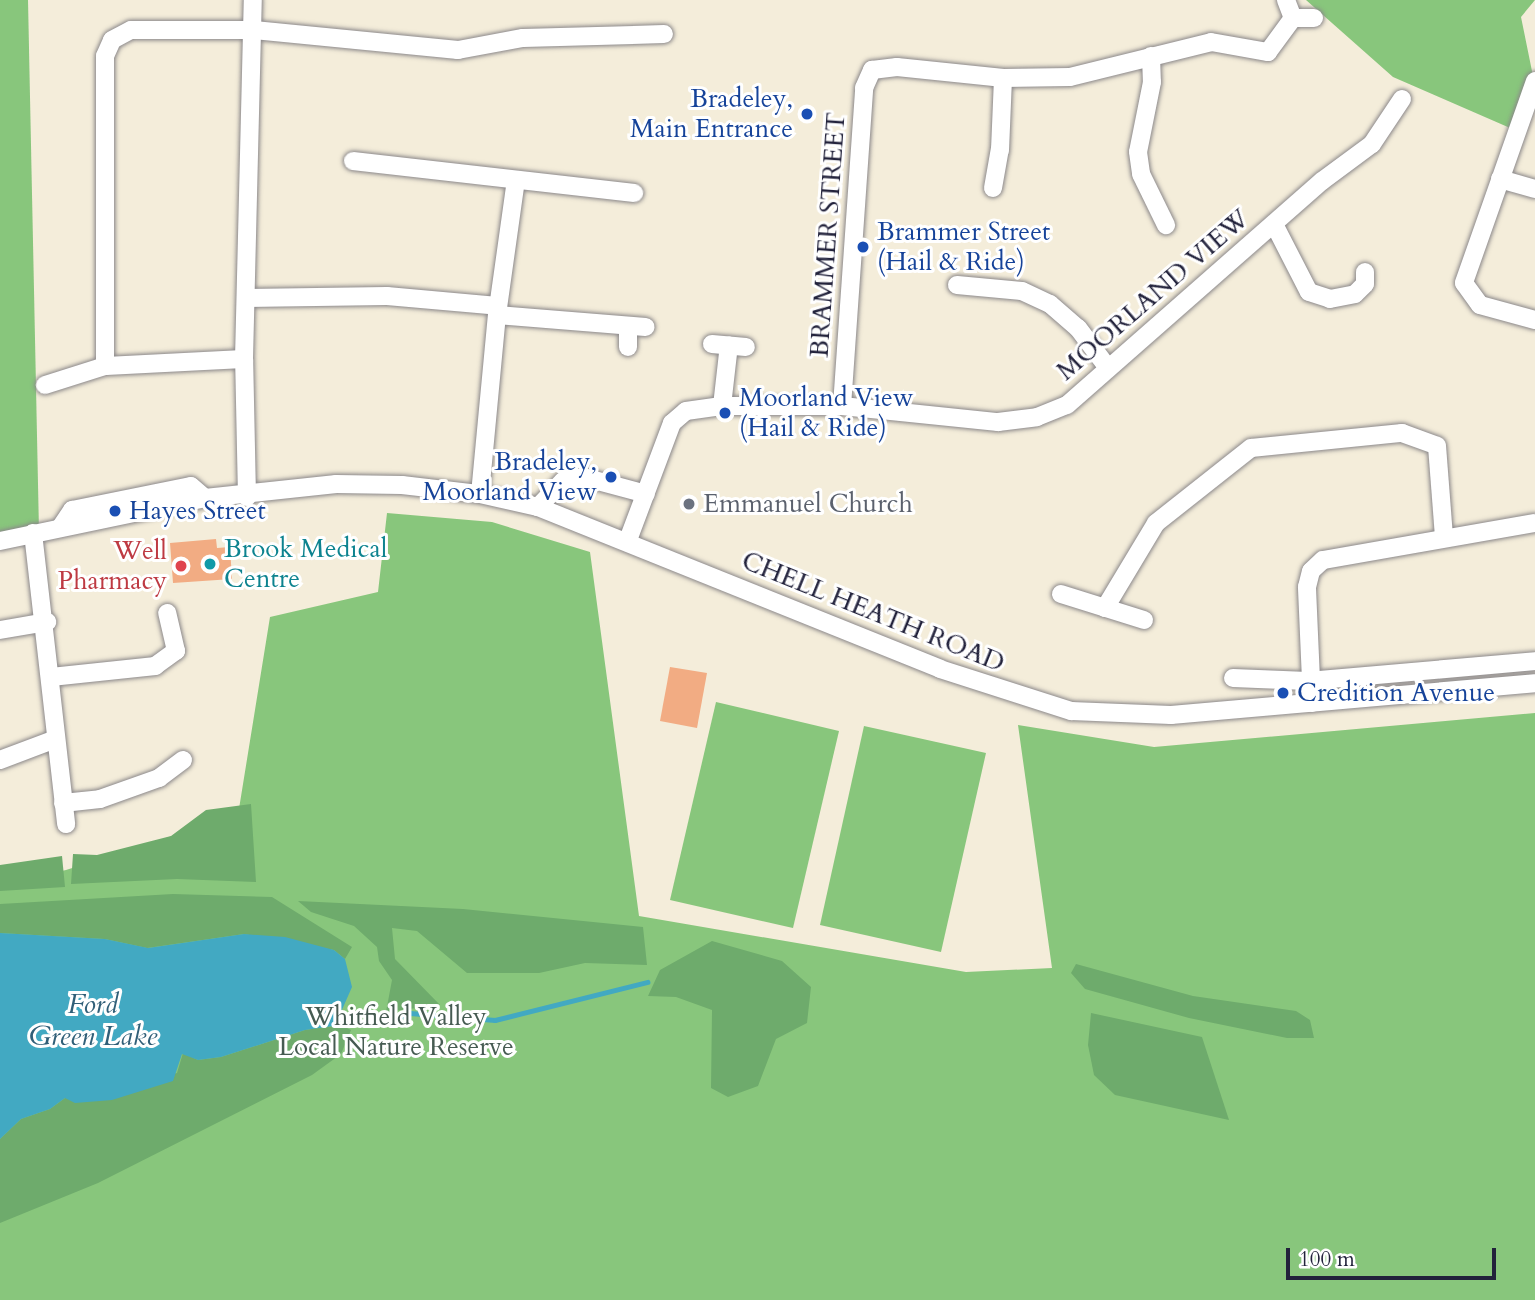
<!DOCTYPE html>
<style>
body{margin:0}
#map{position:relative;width:1535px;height:1300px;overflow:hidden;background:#f4edda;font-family:Cardo,serif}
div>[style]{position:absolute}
.green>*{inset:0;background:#88c67c}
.forest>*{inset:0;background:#6eab6c}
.water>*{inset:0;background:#42a9c2}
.stream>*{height:4.5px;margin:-2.25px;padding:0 2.25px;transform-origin:2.25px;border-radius:2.25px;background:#42a9c2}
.building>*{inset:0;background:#f2ac83}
.roads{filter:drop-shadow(0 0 2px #8b888a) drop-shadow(0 0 2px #8b888a)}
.minor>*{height:18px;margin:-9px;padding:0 9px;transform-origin:9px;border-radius:9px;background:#fff}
.dots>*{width:19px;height:19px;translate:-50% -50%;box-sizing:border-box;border:4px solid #fff;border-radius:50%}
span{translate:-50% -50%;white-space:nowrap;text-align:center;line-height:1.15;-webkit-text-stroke:6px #fff;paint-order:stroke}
.transit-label{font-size:26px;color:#164399}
.right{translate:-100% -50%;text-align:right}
.left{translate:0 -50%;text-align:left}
.street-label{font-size:26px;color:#22223b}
.worship-label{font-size:26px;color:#5b616d}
.culture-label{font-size:26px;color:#0d838f}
.health-label{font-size:26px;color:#be3a42}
.park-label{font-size:26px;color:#465b52}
.water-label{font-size:28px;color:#305f78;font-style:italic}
.scale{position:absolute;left:1286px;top:1248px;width:210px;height:32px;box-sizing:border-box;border:4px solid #22223b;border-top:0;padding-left:9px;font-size:21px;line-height:24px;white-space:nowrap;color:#22223b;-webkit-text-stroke:5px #fff;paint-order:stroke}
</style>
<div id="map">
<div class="green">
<div style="clip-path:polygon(0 0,28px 0,39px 532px,0 538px)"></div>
<div style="clip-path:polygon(1306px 0,1535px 0,1521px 17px,1534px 81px,1517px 131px,1393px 77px)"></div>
<div style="clip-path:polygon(387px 513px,492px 522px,590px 552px,639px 916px,966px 972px,1052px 968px,1018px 725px,1154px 747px,1535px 713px,1535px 1300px,0 1300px,0 885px,66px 870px,238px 815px,270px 617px,378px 592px)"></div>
<div style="clip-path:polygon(716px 702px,839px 731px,793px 928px,670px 900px)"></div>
<div style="clip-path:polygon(864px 726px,986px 753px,941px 952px,820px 925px)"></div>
</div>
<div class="forest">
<div style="clip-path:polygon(251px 804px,256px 882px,177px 879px,71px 884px,73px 854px,97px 855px,171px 836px,206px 810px)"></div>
<div style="clip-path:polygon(62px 856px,65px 887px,0 891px,0 865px)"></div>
<div style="clip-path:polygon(173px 894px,272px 897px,352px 947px,345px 959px,334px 950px,244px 934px,147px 948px,105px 939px,0 933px,0 904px)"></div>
<div style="clip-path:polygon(298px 901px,463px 909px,643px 927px,647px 965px,585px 963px,539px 973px,467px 973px,417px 931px,392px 928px,395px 959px,440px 1005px,386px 1012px,392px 980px,379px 961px,377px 947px,354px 926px,311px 912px)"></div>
<div style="clip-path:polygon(712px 941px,782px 961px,811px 987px,807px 1023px,776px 1039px,758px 1086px,728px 1097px,711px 1088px,712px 1010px,676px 997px,648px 996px,660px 970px)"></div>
<div style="clip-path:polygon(1076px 964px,1193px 996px,1296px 1011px,1310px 1020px,1314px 1038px,1287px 1038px,1189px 1018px,1085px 989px,1071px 973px)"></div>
<div style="clip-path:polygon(1091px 1013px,1202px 1037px,1229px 1120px,1115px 1095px,1094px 1075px,1088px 1045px)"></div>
<div style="clip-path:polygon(341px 1025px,351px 1030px,341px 1054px,312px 1075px,98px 1183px,0 1223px,0 1139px,21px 1119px,50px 1109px,65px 1098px,177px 1073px,183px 1053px,198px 1060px,221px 1057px,305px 1030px)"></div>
</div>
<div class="water">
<div style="clip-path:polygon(0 933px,105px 939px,148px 948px,244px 934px,285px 937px,334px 950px,345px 959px,352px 987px,341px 1012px,341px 1025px,305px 1030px,221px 1057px,198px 1060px,182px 1054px,173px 1081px,112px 1100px,75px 1103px,65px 1098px,50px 1109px,21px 1119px,0 1139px)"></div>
</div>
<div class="stream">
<div style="left:383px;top:1023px;width:29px;rotate:-20deg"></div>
<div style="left:410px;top:1013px;width:85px;rotate:4.7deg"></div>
<div style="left:495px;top:1020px;width:157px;rotate:-14deg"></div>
<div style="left:338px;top:1025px;width:30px;rotate:-4deg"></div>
</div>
<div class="building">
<div style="clip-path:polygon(216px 539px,217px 548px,230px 547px,232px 579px,173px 583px,170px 543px)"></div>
<div style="clip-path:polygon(670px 667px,707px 673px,697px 728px,660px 721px)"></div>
</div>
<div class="roads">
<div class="minor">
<div style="left:1286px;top:0;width:19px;rotate:69deg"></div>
<div style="left:1293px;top:18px;width:21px"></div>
<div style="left:1151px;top:56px;width:26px;rotate:88deg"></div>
<div style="left:1152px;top:82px;width:71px;rotate:101.3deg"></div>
<div style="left:1138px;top:152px;width:22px;rotate:82deg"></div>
<div style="left:1141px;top:174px;width:57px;rotate:63.9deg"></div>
<div style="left:1535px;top:81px;width:214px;rotate:109.4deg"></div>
<div style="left:1464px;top:283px;width:27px;rotate:54deg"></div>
<div style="left:1480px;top:305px;width:57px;rotate:15.3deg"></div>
<div style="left:353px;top:161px;width:283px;rotate:6.5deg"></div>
<div style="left:1500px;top:179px;width:36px;rotate:16deg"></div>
<div style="left:993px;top:188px;width:39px;rotate:-80deg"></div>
<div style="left:1000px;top:150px;width:72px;rotate:-87.6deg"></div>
<div style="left:1274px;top:224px;width:76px;rotate:62.8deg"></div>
<div style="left:1309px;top:292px;width:22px;rotate:18deg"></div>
<div style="left:1330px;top:299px;width:25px;rotate:-11deg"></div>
<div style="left:1355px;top:294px;width:14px;rotate:-45deg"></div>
<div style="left:1365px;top:284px;width:12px;rotate:-90deg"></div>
<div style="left:957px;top:285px;width:65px;rotate:5.3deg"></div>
<div style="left:1022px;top:291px;width:31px;rotate:25deg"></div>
<div style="left:1050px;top:304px;width:37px;rotate:41deg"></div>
<div style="left:1078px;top:328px;width:50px;rotate:53.1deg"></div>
<div style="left:246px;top:298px;width:141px;rotate:-0.8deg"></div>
<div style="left:387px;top:296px;width:111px;rotate:5.1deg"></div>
<div style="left:497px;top:315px;width:149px;rotate:4.6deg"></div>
<div style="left:712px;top:344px;width:34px;rotate:5deg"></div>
<div style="left:628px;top:347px;width:20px;rotate:-90deg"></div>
<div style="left:244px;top:359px;width:139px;rotate:177.1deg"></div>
<div style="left:105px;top:366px;width:310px;rotate:-90deg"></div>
<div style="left:105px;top:56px;width:17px;rotate:-66deg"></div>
<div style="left:112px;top:40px;width:21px;rotate:-28deg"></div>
<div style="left:131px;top:30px;width:123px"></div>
<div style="left:254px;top:30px;width:205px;rotate:5.6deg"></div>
<div style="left:458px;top:50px;width:66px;rotate:-10.5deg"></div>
<div style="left:523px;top:38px;width:141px;rotate:-1.6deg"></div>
<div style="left:45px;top:385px;width:63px;rotate:-17.6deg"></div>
<div style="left:722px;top:406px;width:61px;rotate:-83.5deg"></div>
<div style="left:842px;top:406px;width:319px;rotate:-86deg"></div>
<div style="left:864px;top:88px;width:20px;rotate:-66deg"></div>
<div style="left:872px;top:70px;width:25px;rotate:-7deg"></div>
<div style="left:897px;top:67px;width:107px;rotate:5.9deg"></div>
<div style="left:1003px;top:78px;width:67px;rotate:-0.9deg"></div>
<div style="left:1070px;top:77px;width:145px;rotate:-13.9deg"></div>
<div style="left:1211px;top:42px;width:58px;rotate:10deg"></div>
<div style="left:1268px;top:52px;width:42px;rotate:-53.7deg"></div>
<div style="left:480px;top:494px;width:180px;rotate:-84.6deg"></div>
<div style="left:497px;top:315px;width:136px;rotate:-82deg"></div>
<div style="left:247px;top:497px;width:138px;rotate:-91.2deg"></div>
<div style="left:244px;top:359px;width:359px;rotate:-88.6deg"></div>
<div style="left:538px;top:507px;width:36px;rotate:-46deg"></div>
<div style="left:563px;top:481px;width:20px;rotate:-11deg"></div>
<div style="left:583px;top:477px;width:65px;rotate:15.1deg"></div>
<div style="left:60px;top:528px;width:22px;rotate:-56deg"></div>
<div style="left:72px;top:510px;width:121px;rotate:-11.4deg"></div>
<div style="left:191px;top:486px;width:18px;rotate:41deg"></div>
<div style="left:33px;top:533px;width:293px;rotate:83.5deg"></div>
<div style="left:628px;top:540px;width:125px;rotate:-69.4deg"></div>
<div style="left:672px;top:423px;width:18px;rotate:-41deg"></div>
<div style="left:686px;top:411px;width:36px;rotate:-8deg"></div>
<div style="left:722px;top:406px;width:120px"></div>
<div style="left:842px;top:406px;width:157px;rotate:5.9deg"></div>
<div style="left:998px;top:422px;width:39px;rotate:-7deg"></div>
<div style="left:1037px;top:417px;width:32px;rotate:-22deg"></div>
<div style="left:1067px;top:405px;width:339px;rotate:-41.3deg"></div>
<div style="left:1322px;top:181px;width:62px;rotate:-36.5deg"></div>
<div style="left:1372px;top:144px;width:54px;rotate:-56.3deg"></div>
<div style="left:0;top:541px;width:209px;rotate:-11.8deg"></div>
<div style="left:205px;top:498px;width:132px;rotate:-6.1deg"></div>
<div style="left:336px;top:484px;width:66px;rotate:0.9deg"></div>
<div style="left:402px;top:485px;width:79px;rotate:6.6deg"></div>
<div style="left:480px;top:494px;width:59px;rotate:12.6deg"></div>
<div style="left:538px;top:507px;width:433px;rotate:21.9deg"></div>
<div style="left:940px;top:669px;width:138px;rotate:17.8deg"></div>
<div style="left:1071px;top:711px;width:100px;rotate:2.3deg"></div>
<div style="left:1171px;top:715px;width:365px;rotate:-5deg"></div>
<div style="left:1061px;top:594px;width:87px;rotate:17.4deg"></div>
<div style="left:1105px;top:608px;width:99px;rotate:-59deg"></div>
<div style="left:1156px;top:523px;width:121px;rotate:-38.3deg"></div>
<div style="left:1251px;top:448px;width:152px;rotate:-5.7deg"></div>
<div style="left:1402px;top:433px;width:37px;rotate:20deg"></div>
<div style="left:1437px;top:446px;width:91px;rotate:85.6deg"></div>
<div style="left:0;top:630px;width:48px;rotate:-9.7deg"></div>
<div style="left:51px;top:677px;width:105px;rotate:-6deg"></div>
<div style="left:155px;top:666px;width:26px;rotate:-36deg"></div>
<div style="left:176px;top:651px;width:39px;rotate:-103deg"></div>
<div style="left:1233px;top:678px;width:75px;rotate:2.3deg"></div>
<div style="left:1308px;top:681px;width:228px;rotate:-5deg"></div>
<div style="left:1312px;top:703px;width:116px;rotate:-92.5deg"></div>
<div style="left:1307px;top:587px;width:16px;rotate:-76deg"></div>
<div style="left:1311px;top:571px;width:16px;rotate:-43deg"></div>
<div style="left:1323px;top:560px;width:215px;rotate:-9.9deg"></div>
<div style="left:0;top:760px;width:57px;rotate:-20.7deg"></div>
<div style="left:63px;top:803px;width:37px;rotate:-6deg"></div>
<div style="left:100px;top:799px;width:63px;rotate:-19.6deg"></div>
<div style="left:159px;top:778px;width:30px;rotate:-37deg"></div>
</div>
</div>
<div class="dots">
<div style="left:807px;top:114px;background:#1a4fb4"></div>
<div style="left:863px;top:247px;background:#1a4fb4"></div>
<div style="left:725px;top:413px;background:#1a4fb4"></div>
<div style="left:611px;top:477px;background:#1a4fb4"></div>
<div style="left:689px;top:504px;background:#6b7280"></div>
<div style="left:115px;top:511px;background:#1a4fb4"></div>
<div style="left:210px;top:564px;background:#0f9aa8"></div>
<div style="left:181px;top:566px;background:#e0444e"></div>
<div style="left:1283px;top:693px;background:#1a4fb4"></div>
</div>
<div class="transit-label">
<span class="right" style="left:793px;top:114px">Bradeley,<br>Main Entrance</span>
<span class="left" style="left:877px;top:247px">Brammer Street<br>(Hail &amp; Ride)</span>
<span class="left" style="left:739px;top:413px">Moorland View<br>(Hail &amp; Ride)</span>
<span class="right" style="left:597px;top:477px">Bradeley,<br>Moorland View</span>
<span class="left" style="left:129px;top:511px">Hayes Street</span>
<span class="left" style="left:1297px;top:693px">Credition Avenue</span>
</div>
<div class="street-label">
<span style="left:828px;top:235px;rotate:-86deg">BRAMMER STREET</span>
<span style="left:1153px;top:295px;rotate:-41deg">MOORLAND VIEW</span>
<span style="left:873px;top:612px;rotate:22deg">CHELL HEATH ROAD</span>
</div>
<div class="worship-label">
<span class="left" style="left:703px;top:504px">Emmanuel Church</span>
</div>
<div class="culture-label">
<span class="left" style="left:224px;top:564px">Brook Medical<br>Centre</span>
</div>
<div class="health-label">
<span class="right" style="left:167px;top:566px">Well<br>Pharmacy</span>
</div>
<div class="park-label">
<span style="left:396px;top:1032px">Whitfield Valley<br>Local Nature Reserve</span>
</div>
<div class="water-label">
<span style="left:93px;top:1020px">Ford<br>Green Lake</span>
</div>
<div class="scale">100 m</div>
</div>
